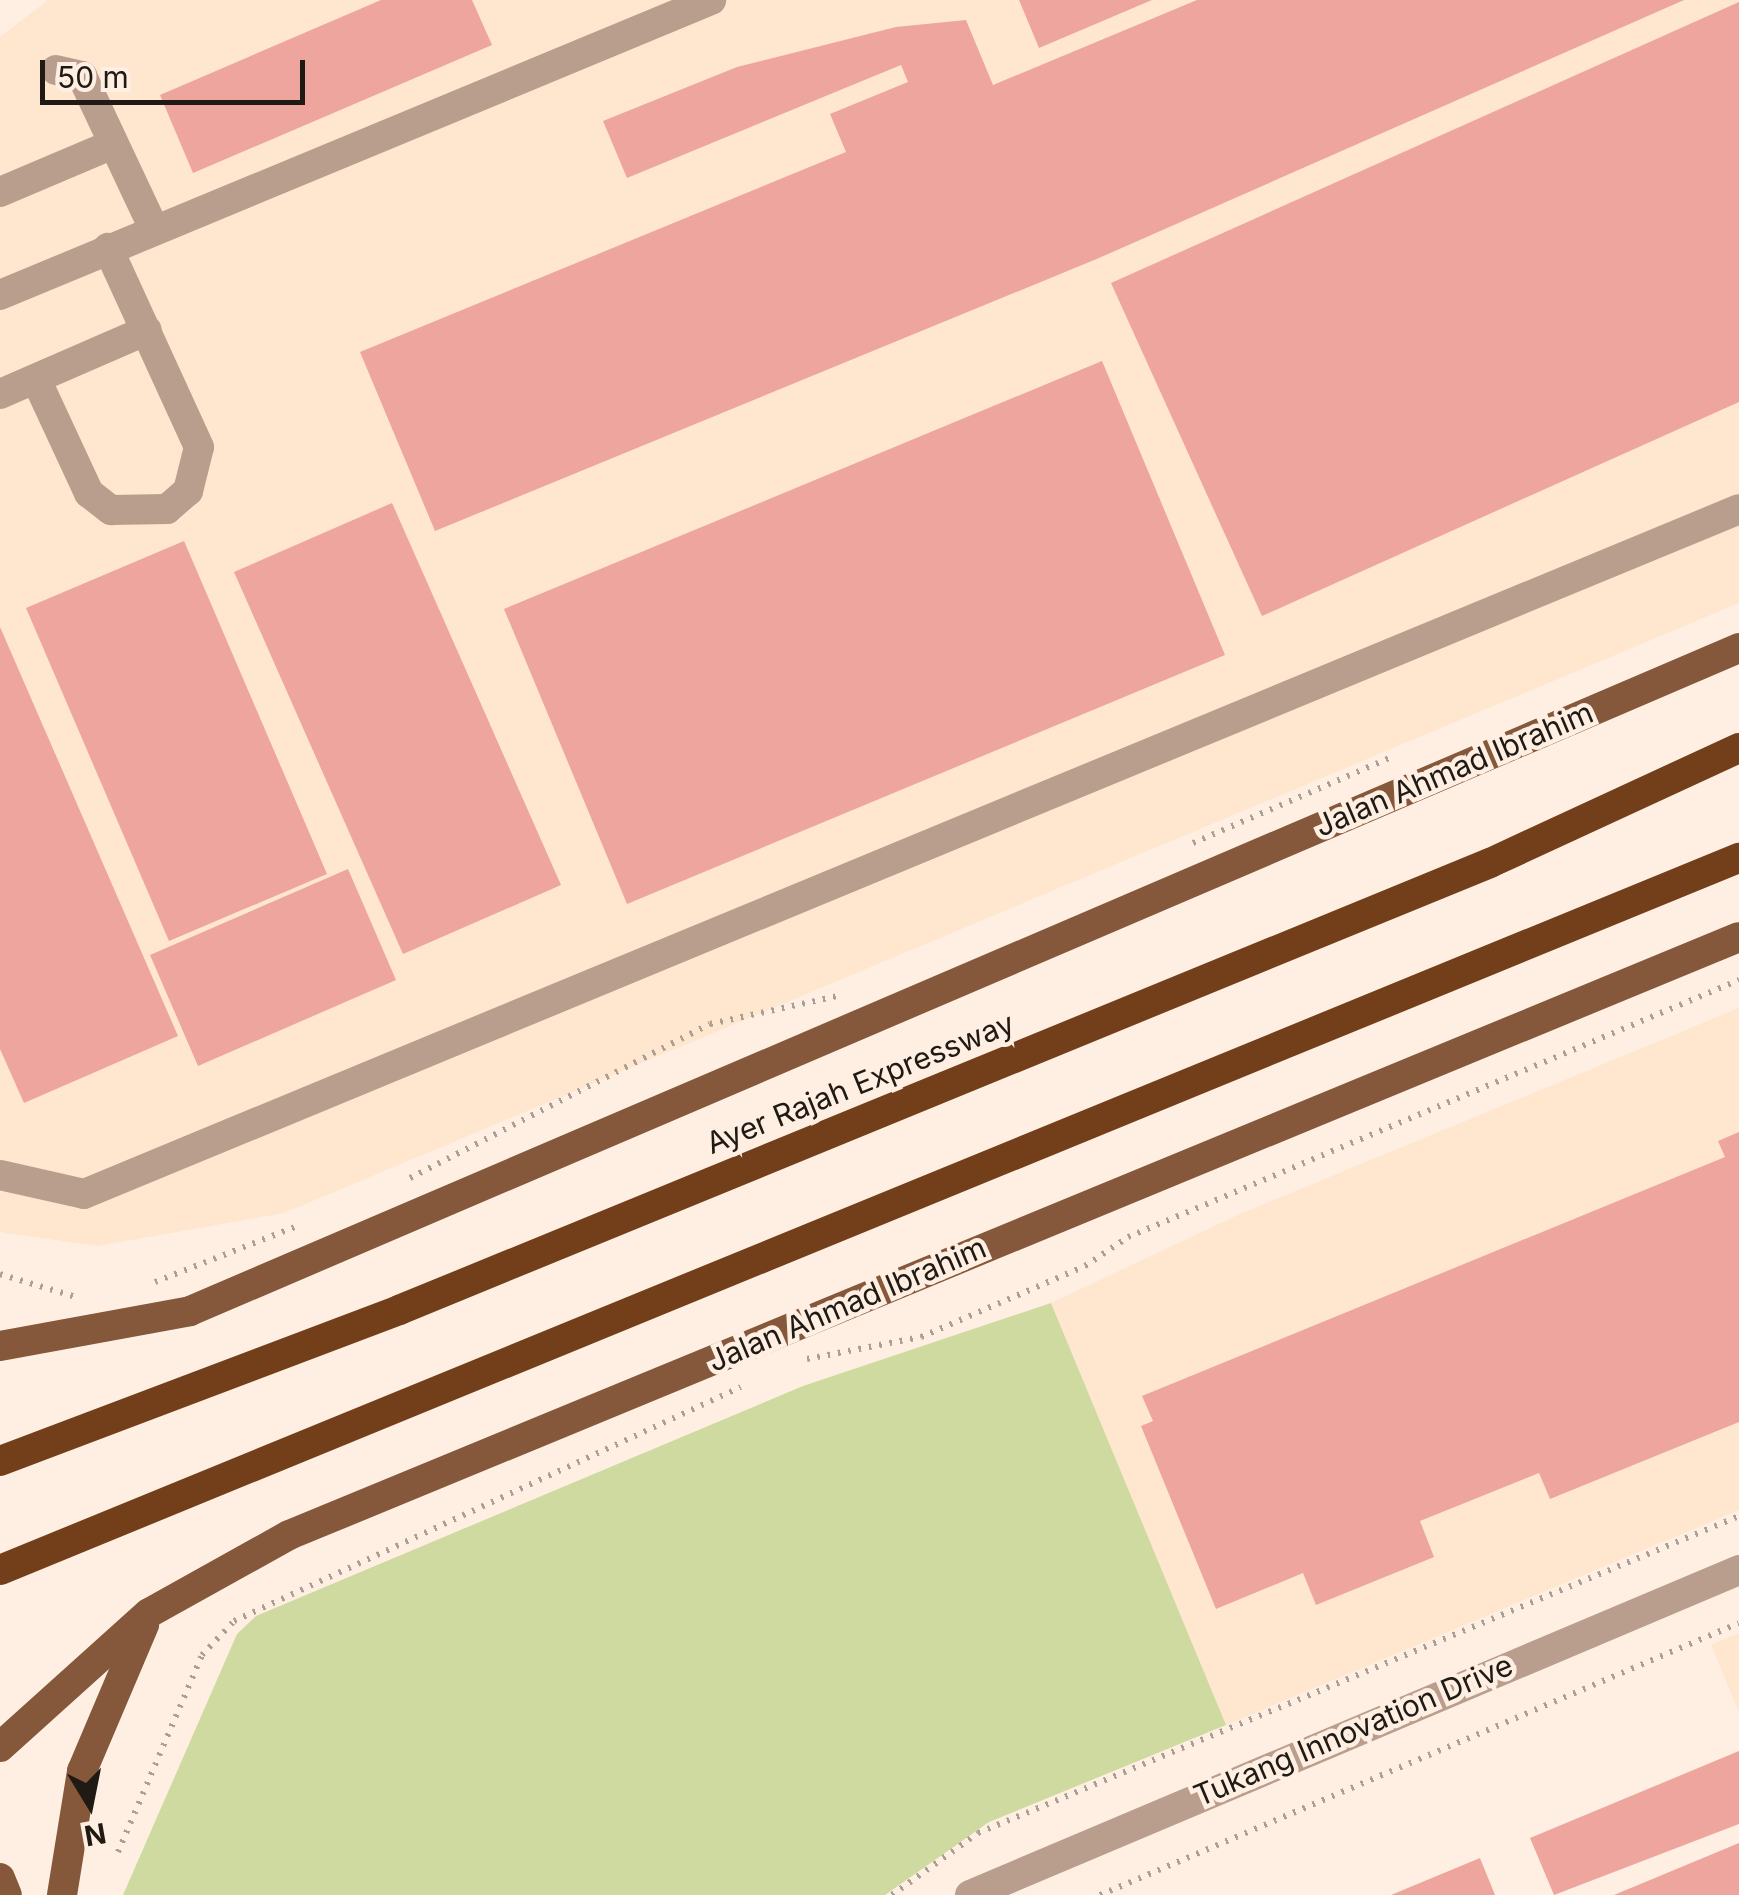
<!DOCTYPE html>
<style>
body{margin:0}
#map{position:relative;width:1739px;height:1895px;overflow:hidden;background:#feefe2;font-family:Inter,sans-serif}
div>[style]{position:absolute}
.built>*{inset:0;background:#fee6cf}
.green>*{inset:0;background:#cfdaa1}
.building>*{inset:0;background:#eda59e}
.path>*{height:6px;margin-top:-3px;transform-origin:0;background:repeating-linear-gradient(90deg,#aa9f94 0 2.5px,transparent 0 10.5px)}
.minor>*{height:30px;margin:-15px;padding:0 15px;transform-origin:15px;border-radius:15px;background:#b99e8e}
.major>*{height:30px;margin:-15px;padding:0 15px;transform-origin:15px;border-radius:15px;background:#85583b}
.highway>*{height:30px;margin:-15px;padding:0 15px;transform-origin:15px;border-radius:15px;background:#723f1a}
span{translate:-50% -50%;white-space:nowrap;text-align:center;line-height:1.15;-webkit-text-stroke:9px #feefe2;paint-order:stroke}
.street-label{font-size:30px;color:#201a14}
.north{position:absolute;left:40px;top:1755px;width:100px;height:100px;-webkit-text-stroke:8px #feefe2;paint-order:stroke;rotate:170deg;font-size:28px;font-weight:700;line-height:40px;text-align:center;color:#201a14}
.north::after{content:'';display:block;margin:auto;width:35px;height:45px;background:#201a14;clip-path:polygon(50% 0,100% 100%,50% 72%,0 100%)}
.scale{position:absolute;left:40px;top:60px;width:265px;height:45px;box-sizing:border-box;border:5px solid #201a14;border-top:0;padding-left:12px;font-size:30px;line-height:35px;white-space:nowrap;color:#201a14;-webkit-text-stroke:8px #feefe2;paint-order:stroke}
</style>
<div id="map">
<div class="built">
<div style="clip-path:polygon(48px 0,1739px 0,1739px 603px,284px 1213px,97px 1246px,0 1232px,0 37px)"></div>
<div style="clip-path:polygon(1739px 1008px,1739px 1510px,1226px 1725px,1051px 1303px,1240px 1214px)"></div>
<div style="clip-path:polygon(1739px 1633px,1739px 1712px,1711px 1645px)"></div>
</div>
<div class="green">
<div style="clip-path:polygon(1051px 1303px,1226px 1725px,989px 1822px,885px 1895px,123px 1895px,237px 1634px,256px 1616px,803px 1386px)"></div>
</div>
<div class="building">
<div style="clip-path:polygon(381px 0,472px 0,492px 45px,193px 173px,160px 95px)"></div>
<div style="clip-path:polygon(1019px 0,1152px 0,1039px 48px)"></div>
<div style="clip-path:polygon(1197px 0,1684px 0,1099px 258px,435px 531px,360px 352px,846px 152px,830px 114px,908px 82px,901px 65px,627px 178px,603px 121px,737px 67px,896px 27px,966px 20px,993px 85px)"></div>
<div style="clip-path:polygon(1739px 2px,1739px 402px,1262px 616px,1111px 283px)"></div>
<div style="clip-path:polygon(1102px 361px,1225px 655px,627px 904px,504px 609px)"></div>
<div style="clip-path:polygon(392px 503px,561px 885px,403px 954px,234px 572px)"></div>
<div style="clip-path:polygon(184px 541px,327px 874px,169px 941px,26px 608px)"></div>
<div style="clip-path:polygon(0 627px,178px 1036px,24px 1103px,0 1049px)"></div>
<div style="clip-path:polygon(348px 869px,396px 980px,198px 1066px,150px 955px)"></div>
<div style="clip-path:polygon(1739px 1132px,1739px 1422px,1550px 1499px,1539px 1473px,1420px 1521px,1434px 1557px,1316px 1605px,1303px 1573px,1216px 1609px,1141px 1426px,1153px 1421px,1142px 1396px,1725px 1157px,1718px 1141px)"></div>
<div style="clip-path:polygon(1739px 1751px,1739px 1824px,1554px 1895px,1530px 1838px)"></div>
<div style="clip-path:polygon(1739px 1843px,1739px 1895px,1614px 1895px)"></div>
<div style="clip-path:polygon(1480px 1858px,1495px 1895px,1391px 1895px)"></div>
</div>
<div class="path">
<div style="left:1193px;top:843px;width:217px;rotate:-23.4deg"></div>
<div style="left:410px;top:1178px;width:337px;rotate:-27.2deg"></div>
<div style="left:710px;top:1024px;width:130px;rotate:-12.4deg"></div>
<div style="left:0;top:1274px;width:79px;rotate:16.8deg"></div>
<div style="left:155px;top:1282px;width:153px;rotate:-21.5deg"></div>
<div style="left:807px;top:1359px;width:116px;rotate:-10.9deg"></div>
<div style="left:921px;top:1337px;width:179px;rotate:-23.4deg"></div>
<div style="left:1085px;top:1266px;width:52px;rotate:-34deg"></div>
<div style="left:1128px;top:1237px;width:663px;rotate:-22.81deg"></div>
<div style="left:118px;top:1852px;width:214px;rotate:-66.9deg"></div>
<div style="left:202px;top:1655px;width:47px;rotate:-46.7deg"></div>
<div style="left:234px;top:1621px;width:558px;rotate:-24.78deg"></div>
<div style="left:892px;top:1895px;width:106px;rotate:-35.8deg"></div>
<div style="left:978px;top:1833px;width:824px;rotate:-22.61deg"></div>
<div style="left:1100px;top:1895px;width:694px;rotate:-23.06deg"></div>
</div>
<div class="minor">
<div style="left:56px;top:70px;width:27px;rotate:13deg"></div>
<div style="left:82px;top:76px;width:167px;rotate:64.8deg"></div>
<div style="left:0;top:192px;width:123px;rotate:-23deg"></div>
<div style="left:0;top:295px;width:770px;rotate:-22.53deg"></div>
<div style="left:36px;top:379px;width:126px;rotate:65.1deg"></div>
<div style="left:89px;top:493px;width:28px;rotate:38deg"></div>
<div style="left:111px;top:510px;width:56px;rotate:-1deg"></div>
<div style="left:167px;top:509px;width:28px;rotate:-41deg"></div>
<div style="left:188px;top:491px;width:45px;rotate:-76deg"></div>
<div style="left:199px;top:447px;width:219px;rotate:-114.6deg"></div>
<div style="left:0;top:394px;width:160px;rotate:-23.5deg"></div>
<div style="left:0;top:1175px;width:86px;rotate:12.7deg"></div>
<div style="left:84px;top:1194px;width:1791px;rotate:-22.48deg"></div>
<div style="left:970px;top:1895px;width:835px;rotate:-22.91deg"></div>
</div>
<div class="major">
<div style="left:0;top:1346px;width:193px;rotate:-10.4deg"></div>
<div style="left:190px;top:1311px;width:1685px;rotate:-23.17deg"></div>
<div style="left:0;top:1747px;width:200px;rotate:-42deg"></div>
<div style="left:149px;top:1613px;width:160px;rotate:-29.1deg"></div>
<div style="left:289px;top:1535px;width:1568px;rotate:-22.41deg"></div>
<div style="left:0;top:1878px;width:18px;rotate:68deg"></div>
<div style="left:62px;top:1895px;width:126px;rotate:-80.8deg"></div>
<div style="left:82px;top:1771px;width:159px;rotate:-67deg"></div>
</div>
<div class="highway">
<div style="left:0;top:1461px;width:427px;rotate:-20.7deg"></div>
<div style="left:399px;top:1310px;width:1179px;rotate:-22.28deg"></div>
<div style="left:1490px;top:863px;width:274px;rotate:-24.8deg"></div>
<div style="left:0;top:1570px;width:1879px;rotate:-22.27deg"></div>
</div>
<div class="street-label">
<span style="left:1454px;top:769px;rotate:-23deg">Jalan Ahmad Ibrahim</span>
<span style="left:860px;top:1083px;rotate:-22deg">Ayer Rajah Expressway</span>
<span style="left:847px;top:1304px;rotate:-23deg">Jalan Ahmad Ibrahim</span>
<span style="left:1353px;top:1730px;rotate:-23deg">Tukang Innovation Drive</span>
</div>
<div class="north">N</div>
<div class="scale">50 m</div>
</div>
